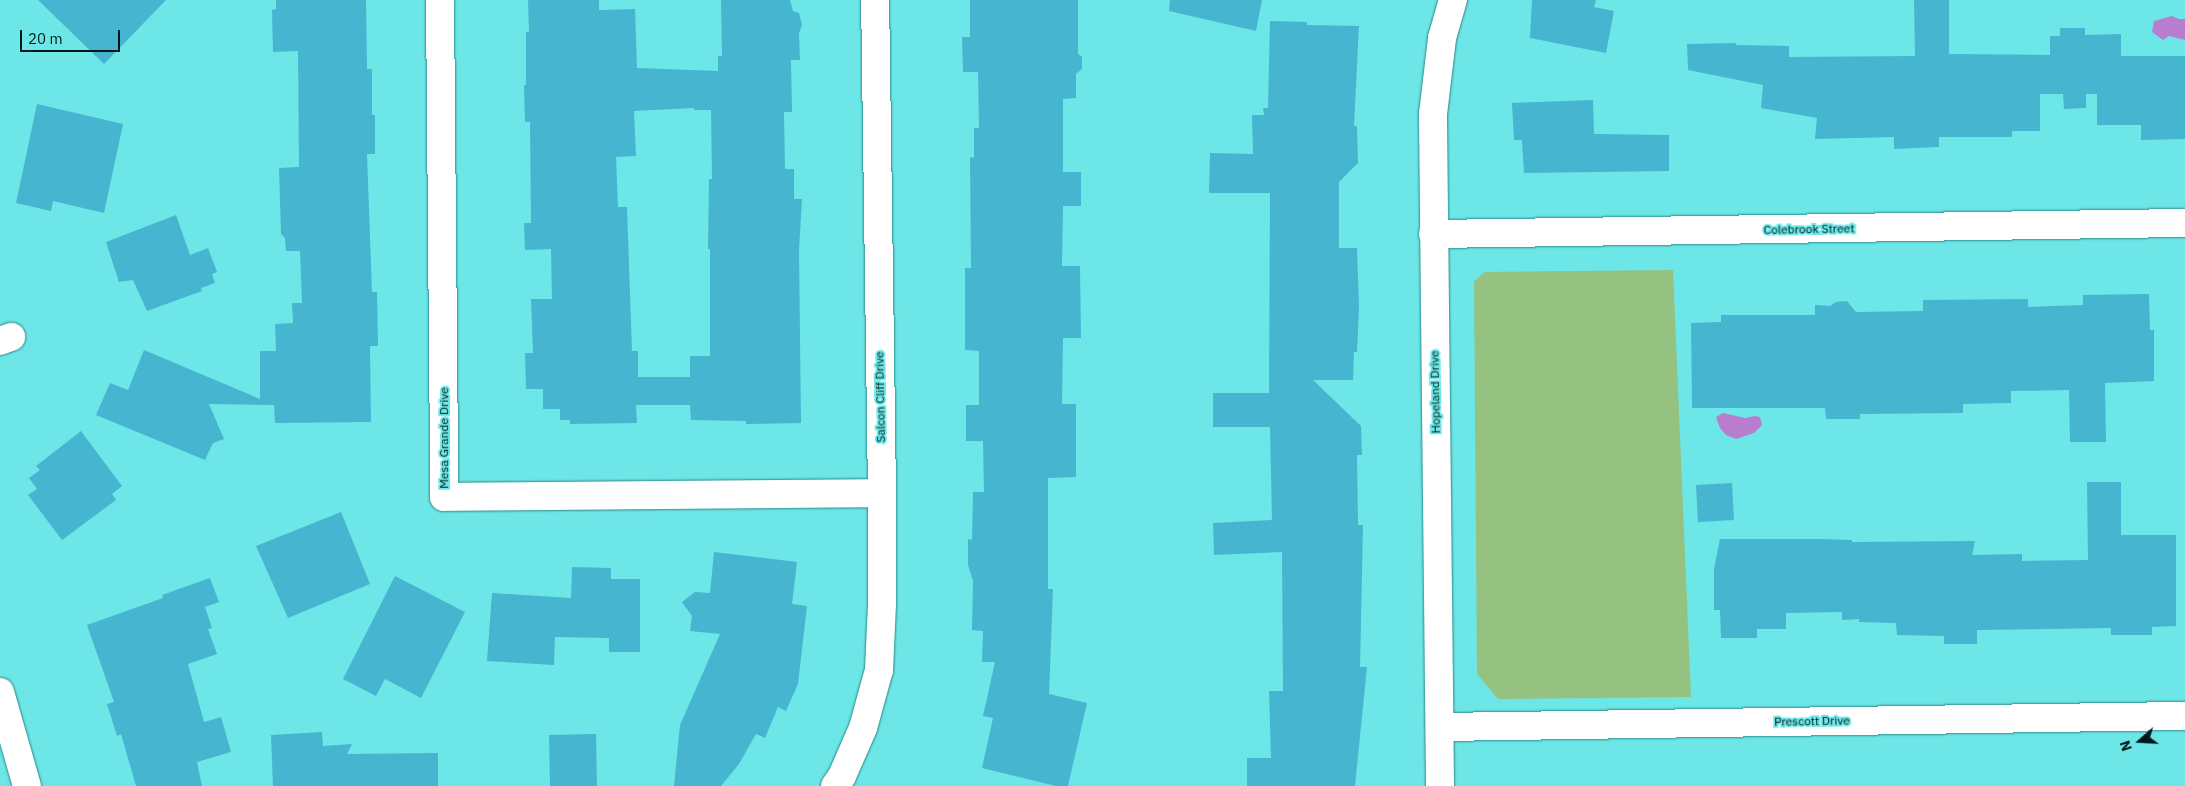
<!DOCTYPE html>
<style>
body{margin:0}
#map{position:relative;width:2185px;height:786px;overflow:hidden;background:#6de6e7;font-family:"IBM Plex Sans",sans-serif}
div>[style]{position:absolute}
.green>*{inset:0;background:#95c181}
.water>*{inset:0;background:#b87dcf}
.building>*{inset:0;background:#46b5cf}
.roads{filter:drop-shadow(0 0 1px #29898a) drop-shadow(0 0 1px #29898a)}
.minor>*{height:28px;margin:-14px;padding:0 14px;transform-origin:14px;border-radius:14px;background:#fff}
.tertiary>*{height:28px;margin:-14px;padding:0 14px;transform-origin:14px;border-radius:14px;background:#fff}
span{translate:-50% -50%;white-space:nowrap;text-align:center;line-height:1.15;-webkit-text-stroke:4px #6de6e7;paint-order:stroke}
.street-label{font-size:12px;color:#001818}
.north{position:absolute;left:2115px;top:716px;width:50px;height:50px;-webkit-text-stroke:4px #6de6e7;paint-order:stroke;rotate:251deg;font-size:14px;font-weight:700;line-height:20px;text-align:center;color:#001818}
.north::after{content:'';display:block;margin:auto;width:18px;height:22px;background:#001818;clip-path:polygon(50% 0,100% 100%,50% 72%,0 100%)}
.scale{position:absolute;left:20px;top:30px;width:100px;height:22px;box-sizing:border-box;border:2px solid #001818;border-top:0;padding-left:6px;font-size:15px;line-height:18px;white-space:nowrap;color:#001818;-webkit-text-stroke:4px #6de6e7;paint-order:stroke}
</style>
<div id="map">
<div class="green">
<div style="clip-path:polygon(1673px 270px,1691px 697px,1498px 699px,1477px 674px,1474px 281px,1485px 272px)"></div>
</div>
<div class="water">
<div style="clip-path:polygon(2172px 16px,2179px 19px,2185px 19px,2185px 40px,2169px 36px,2163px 40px,2152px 32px,2154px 21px)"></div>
<div style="clip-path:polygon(1723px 413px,1745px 418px,1755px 416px,1760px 417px,1762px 425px,1754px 433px,1736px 439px,1726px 435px,1720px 428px,1716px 417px)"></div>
</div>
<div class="building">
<div style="clip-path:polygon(38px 0,166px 0,104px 64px)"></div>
<div style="clip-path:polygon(276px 0,366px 0,367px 69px,372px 69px,372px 115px,375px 115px,375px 154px,367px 154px,372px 292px,377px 292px,378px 346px,370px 346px,371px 422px,275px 423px,274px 405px,209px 404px,224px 439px,213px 443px,205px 460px,96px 415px,110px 383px,128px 390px,144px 350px,260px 399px,260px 351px,276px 351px,275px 324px,293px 323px,292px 303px,302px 303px,300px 251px,286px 251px,285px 238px,281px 234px,279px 168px,299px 167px,298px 51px,273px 52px,272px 10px,276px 9px)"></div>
<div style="clip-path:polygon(evenodd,528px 0,599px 0,599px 10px,635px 9px,637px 68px,718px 71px,718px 56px,722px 56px,721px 0,790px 0,793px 11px,799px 13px,802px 25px,799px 33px,800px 60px,791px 60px,792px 112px,784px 112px,785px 169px,794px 169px,794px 199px,802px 199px,799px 250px,801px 423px,746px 424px,746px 421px,691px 420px,690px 405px,636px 405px,637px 423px,570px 424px,570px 420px,560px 420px,560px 409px,543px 409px,543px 389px,526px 389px,525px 353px,533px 353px,531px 299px,552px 299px,551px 249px,525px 250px,524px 223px,531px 223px,530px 122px,525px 122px,524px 85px,526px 85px,526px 32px,529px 32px,528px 0,694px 108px,694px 110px,711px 110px,712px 179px,709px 179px,708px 249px,710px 249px,710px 356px,690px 356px,690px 377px,638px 377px,638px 351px,632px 351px,627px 207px,618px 207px,616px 157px,636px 156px,634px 111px,694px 108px)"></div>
<div style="clip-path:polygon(970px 0,1078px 0,1078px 54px,1082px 57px,1082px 69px,1076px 74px,1076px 98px,1063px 99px,1063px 172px,1081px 172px,1081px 206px,1063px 206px,1062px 266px,1080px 266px,1081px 338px,1063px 338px,1062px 404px,1076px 404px,1076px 477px,1048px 478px,1048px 589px,1053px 589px,1049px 694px,1087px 703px,1068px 786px,1056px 786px,982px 768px,993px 718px,983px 716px,995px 662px,982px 662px,983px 631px,972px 630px,973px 581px,968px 565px,968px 539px,972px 540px,973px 492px,984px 492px,983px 441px,966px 441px,966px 405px,979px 405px,979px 351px,965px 350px,965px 268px,971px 268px,970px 157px,974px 158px,974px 128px,979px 128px,978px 72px,963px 72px,962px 37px,970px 37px)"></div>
<div style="clip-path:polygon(1170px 0,1262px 0,1256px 31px,1169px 11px)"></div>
<div style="clip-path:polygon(1532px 0,1596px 0,1594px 7px,1614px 11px,1606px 53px,1530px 38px)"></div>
<div style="clip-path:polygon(1914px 0,1949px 0,1949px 54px,2050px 55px,2050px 36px,2060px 36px,2060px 28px,2085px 28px,2085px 35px,2121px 34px,2121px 56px,2185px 56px,2185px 139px,2141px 140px,2141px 125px,2097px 125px,2097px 94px,2086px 94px,2086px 108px,2064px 109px,2063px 94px,2040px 94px,2040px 131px,2012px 131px,2012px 137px,1939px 137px,1939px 147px,1894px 149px,1894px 137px,1815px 139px,1817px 118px,1761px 108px,1763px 85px,1688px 70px,1687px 44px,1736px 43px,1736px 45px,1789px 46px,1789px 57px,1915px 56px)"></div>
<div style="clip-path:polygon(1270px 21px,1307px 22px,1307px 25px,1359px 26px,1354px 126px,1357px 126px,1358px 163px,1339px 182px,1339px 248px,1357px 248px,1359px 306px,1357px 352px,1354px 352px,1353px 380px,1313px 380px,1361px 426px,1362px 455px,1357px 455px,1358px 525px,1363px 525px,1360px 667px,1367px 667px,1355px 786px,1247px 786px,1247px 758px,1271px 758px,1269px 691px,1283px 691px,1282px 552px,1214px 555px,1213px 523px,1272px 520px,1270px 427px,1213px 427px,1213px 393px,1269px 393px,1270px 193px,1209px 193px,1210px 153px,1253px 154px,1252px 115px,1264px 115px,1263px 108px,1268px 108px)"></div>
<div style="clip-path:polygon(1593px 100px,1594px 134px,1669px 135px,1669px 171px,1524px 173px,1522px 140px,1514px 140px,1512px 103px)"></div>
<div style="clip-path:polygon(37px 104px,123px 124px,104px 213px,53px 201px,51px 211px,16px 203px)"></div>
<div style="clip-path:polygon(176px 215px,190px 255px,208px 248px,217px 272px,212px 274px,215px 283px,201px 288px,202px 291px,147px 311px,133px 280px,119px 282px,106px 242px)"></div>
<div style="clip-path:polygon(2149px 294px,2150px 330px,2154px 330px,2154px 381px,2105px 383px,2106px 442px,2070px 442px,2069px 390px,2011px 391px,2011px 403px,1963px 404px,1963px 413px,1860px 414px,1860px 419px,1826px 419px,1825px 408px,1692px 408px,1691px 323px,1721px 322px,1721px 315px,1815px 315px,1815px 305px,1830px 306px,1836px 302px,1847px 301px,1856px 312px,1923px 311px,1923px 300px,2028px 299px,2028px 307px,2083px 305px,2083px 295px)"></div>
<div style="clip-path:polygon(81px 431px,122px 486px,112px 494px,116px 500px,62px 540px,28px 495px,37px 489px,29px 478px,40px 470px,36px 466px)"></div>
<div style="clip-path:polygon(2087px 482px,2121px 482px,2121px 535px,2176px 535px,2176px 626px,2152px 627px,2152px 635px,2111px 635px,2111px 628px,1977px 630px,1977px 644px,1944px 644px,1944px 636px,1897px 635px,1896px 623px,1859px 622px,1859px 619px,1842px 620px,1842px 612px,1786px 613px,1786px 629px,1757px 629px,1757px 638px,1721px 638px,1720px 610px,1714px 610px,1714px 569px,1720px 539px,1821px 539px,1852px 540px,1852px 542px,1975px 541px,1972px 555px,2022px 554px,2022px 561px,2088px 560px)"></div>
<div style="clip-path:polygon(1732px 483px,1734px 520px,1698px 522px,1696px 485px)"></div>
<div style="clip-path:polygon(341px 512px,370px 584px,288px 618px,256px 546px)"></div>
<div style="clip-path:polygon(714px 552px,797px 562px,792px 604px,807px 606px,798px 684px,786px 711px,778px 707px,765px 738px,756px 734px,739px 764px,721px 786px,674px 786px,680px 725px,720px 634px,690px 631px,692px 616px,682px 602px,695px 592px,710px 593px)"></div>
<div style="clip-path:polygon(572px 567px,611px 568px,611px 579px,640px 579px,640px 652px,609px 652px,609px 638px,555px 637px,554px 665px,487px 661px,492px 593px,571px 598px)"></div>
<div style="clip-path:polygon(395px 576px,465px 612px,421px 698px,385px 679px,376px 696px,343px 679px)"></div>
<div style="clip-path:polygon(210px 578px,219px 602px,205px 607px,212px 628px,208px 629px,217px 654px,188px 664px,204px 722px,221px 717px,231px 752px,197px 762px,202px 786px,136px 786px,121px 734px,117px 736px,107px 704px,114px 702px,87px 625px,163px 598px,162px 595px)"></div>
<div style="clip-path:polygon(322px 732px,323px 746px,352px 744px,347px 754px,438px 753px,438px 786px,273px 786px,271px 735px)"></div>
<div style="clip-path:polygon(596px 734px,597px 786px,550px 786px,549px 735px)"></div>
</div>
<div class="roads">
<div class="minor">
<div style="left:440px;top:0;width:497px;rotate:89.5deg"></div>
<div style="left:444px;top:497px;width:438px;rotate:-0.5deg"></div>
<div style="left:1433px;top:234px;width:752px;rotate:-0.84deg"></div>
<div style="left:0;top:341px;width:12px;rotate:-20deg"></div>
<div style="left:1440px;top:727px;width:745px;rotate:-0.85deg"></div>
<div style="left:835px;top:786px;width:12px;rotate:-55deg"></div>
<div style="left:842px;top:776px;width:52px;rotate:-66.4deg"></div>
<div style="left:863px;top:728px;width:60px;rotate:-74.6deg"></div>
<div style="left:879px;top:670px;width:66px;rotate:-87.4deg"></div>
<div style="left:882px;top:604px;width:111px;rotate:-90deg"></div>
<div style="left:882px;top:493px;width:493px;rotate:-90.8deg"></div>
<div style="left:1440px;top:786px;width:672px;rotate:-90.6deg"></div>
<div style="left:1433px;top:114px;width:77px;rotate:-83.2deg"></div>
<div style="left:1442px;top:38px;width:40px;rotate:-74deg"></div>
</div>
<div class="tertiary">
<div style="left:0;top:692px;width:98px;rotate:74deg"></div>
</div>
</div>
<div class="street-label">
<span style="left:1809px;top:229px;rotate:-1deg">Colebrook Street</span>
<span style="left:1435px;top:392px;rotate:-91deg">Hopeland Drive</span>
<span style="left:880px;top:397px;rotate:-91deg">Salcon Cliff Drive</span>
<span style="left:444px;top:438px;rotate:-90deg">Mesa Grande Drive</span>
<span style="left:1812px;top:721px;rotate:-1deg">Prescott Drive</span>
</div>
<div class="north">N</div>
<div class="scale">20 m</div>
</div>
